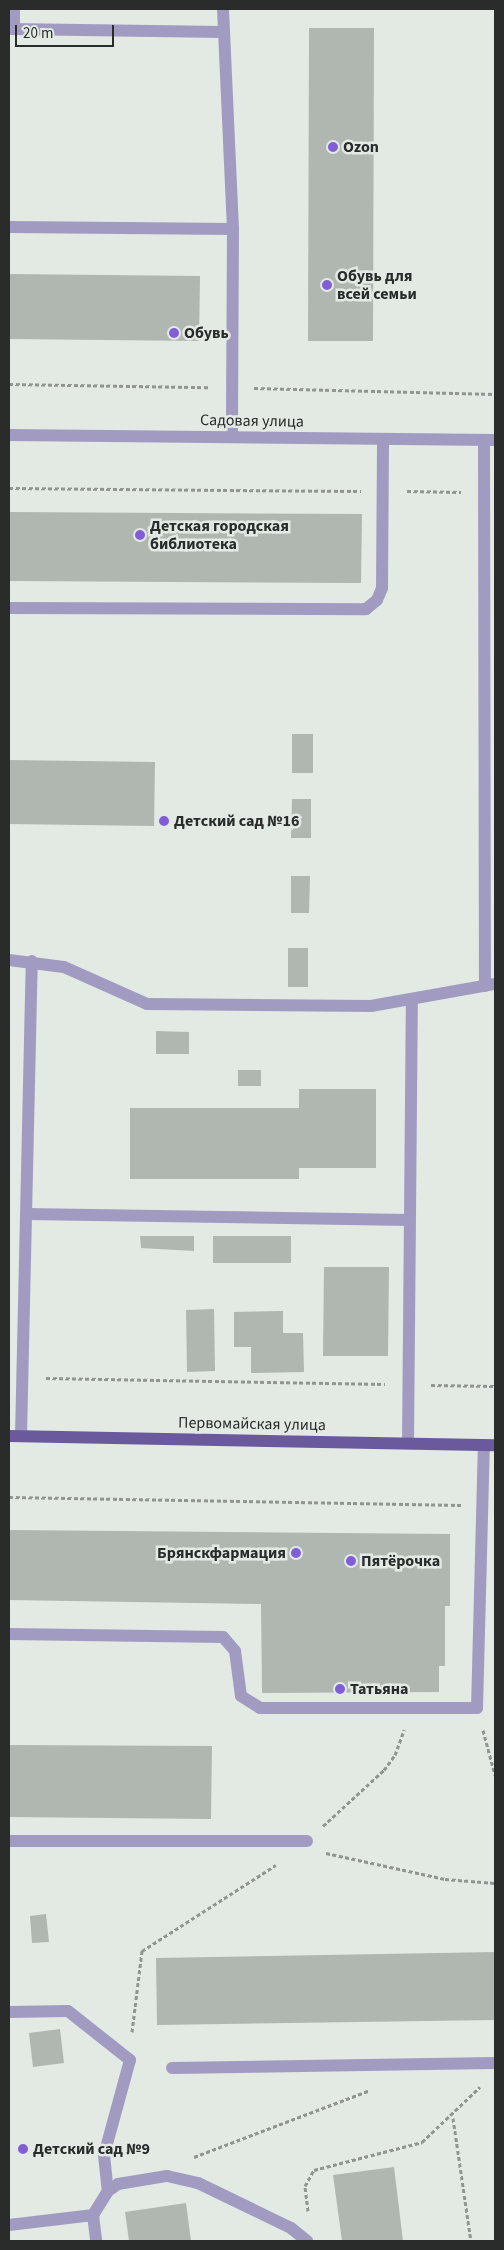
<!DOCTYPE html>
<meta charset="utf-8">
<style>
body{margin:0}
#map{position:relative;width:504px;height:2250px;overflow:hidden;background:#e3eae4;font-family:"Source Sans 3",sans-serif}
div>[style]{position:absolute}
.building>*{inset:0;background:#afb7b0}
.path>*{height:3px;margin-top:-1.5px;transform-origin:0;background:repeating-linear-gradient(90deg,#909591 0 4px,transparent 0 6.5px)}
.minor>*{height:12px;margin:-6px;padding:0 6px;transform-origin:6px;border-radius:6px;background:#a29bc1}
.major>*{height:12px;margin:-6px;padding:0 6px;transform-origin:6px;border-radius:6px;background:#6a599d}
.dots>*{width:14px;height:14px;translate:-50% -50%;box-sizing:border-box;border:2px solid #e3eae4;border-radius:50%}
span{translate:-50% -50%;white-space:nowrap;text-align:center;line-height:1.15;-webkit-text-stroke:5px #e3eae4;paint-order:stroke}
.poi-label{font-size:16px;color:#292c2a;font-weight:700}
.left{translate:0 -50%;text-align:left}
.right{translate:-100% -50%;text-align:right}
.street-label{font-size:16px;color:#292c2a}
.frame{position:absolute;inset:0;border:10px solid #292c2a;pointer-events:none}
.scale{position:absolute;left:15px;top:25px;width:99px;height:22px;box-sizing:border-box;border:2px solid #292c2a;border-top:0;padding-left:6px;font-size:15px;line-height:18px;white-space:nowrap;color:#292c2a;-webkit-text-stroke:4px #e3eae4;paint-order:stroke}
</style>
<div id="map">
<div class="building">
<div style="clip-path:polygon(309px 28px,374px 28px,373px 341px,308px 341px)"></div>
<div style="clip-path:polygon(9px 274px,200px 276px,199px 341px,9px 339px)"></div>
<div style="clip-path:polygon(9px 512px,362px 514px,361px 583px,9px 581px)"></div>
<div style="clip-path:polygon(292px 734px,313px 734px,313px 773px,292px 773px)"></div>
<div style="clip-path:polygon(9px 760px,155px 762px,154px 826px,9px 824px)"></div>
<div style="clip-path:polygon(292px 799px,311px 799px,311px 838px,291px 838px)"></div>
<div style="clip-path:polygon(291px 876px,310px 876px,309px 913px,291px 913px)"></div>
<div style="clip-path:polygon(288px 948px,308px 948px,308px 987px,288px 987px)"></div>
<div style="clip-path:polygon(156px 1031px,189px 1032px,189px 1054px,156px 1054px)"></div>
<div style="clip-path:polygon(238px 1070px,261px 1070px,261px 1086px,238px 1086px)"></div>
<div style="clip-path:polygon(299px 1089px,376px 1089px,376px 1168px,299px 1168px,299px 1179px,130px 1179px,130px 1108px,299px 1108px)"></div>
<div style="clip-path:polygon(140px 1236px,194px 1236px,194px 1251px,141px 1248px)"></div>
<div style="clip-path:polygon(213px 1236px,291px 1236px,291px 1263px,213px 1263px)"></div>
<div style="clip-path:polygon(324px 1267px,389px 1267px,388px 1356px,323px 1356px)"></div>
<div style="clip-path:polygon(214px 1309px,215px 1371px,187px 1372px,186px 1310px)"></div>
<div style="clip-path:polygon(283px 1311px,283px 1333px,303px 1333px,304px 1372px,251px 1373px,251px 1347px,234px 1347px,234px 1312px)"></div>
<div style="clip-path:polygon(9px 1530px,450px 1534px,450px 1606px,445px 1606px,445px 1666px,439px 1666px,439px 1692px,262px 1693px,261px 1604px,9px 1600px)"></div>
<div style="clip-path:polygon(9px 1745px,212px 1746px,211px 1819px,9px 1817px)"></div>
<div style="clip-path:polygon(46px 1914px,49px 1942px,32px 1943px,30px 1916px)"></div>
<div style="clip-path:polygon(495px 1952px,495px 2020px,157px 2025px,156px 1958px)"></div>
<div style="clip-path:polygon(60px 2029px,64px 2063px,33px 2067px,29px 2033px)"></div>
<div style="clip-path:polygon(394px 2167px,403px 2241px,342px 2241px,333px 2175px)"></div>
<div style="clip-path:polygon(186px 2203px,191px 2241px,129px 2241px,125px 2212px)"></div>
</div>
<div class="path">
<div style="left:9px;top:384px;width:199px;rotate:0.9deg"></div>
<div style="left:254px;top:388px;width:241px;rotate:1.4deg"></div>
<div style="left:9px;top:488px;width:352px;rotate:0.5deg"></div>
<div style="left:407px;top:491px;width:54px;rotate:1.1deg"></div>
<div style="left:46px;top:1378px;width:339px;rotate:1deg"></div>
<div style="left:431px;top:1385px;width:64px;rotate:0.9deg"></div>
<div style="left:9px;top:1497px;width:452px;rotate:1deg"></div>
<div style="left:483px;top:1730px;width:47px;rotate:75.1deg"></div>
<div style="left:323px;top:1826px;width:83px;rotate:-42.6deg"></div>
<div style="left:384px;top:1770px;width:19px;rotate:-54deg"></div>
<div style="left:395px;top:1755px;width:27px;rotate:-70deg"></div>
<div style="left:326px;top:1853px;width:122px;rotate:12.3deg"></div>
<div style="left:445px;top:1879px;width:50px;rotate:4.6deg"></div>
<div style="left:132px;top:2032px;width:82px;rotate:-83deg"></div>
<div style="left:142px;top:1951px;width:159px;rotate:-32.7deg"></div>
<div style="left:453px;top:2118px;width:124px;rotate:81.7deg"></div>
<div style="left:194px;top:2157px;width:188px;rotate:-20.8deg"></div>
<div style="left:308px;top:2211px;width:25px;rotate:-97deg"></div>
<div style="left:305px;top:2186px;width:18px;rotate:-61deg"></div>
<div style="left:314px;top:2170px;width:112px;rotate:-14.5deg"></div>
<div style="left:422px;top:2142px;width:80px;rotate:-43.5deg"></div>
</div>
<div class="minor">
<div style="left:14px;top:9px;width:20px;rotate:90deg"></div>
<div style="left:223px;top:9px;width:220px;rotate:87.4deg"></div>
<div style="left:233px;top:229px;width:208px;rotate:90.3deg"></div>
<div style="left:9px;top:29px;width:215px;rotate:0.8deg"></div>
<div style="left:9px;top:227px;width:224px;rotate:0.5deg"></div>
<div style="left:9px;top:435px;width:486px;rotate:0.6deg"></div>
<div style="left:484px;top:440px;width:546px;rotate:89.9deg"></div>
<div style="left:9px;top:608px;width:357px;rotate:0.2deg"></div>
<div style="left:366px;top:609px;width:14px;rotate:-39deg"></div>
<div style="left:377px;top:600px;width:13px;rotate:-67deg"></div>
<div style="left:382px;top:588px;width:149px;rotate:-89.6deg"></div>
<div style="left:9px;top:960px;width:55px;rotate:7.3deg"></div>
<div style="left:64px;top:967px;width:91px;rotate:24deg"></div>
<div style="left:147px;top:1004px;width:224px;rotate:0.5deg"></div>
<div style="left:371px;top:1006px;width:126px;rotate:-10.1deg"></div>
<div style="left:26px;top:1214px;width:383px;rotate:0.9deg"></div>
<div style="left:21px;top:1436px;width:475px;rotate:-88.7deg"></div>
<div style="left:408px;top:1443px;width:442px;rotate:-89.5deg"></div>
<div style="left:9px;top:1634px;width:214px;rotate:0.8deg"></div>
<div style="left:223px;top:1637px;width:18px;rotate:49deg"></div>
<div style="left:235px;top:1651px;width:45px;rotate:82.4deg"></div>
<div style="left:241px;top:1696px;width:22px;rotate:32deg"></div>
<div style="left:260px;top:1708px;width:217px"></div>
<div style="left:477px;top:1708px;width:263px;rotate:-88.5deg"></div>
<div style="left:9px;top:1841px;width:298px"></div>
<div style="left:9px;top:2012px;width:59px;rotate:-1deg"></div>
<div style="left:68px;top:2011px;width:79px;rotate:38.3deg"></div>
<div style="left:130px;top:2060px;width:98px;rotate:105.3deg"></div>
<div style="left:104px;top:2155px;width:36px;rotate:84deg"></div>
<div style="left:172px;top:2068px;width:323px;rotate:-0.9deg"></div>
<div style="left:93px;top:2215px;width:26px;rotate:83deg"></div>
<div style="left:9px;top:2225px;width:85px;rotate:-6.8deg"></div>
<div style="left:93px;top:2215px;width:28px;rotate:-58deg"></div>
<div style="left:108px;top:2191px;width:12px;rotate:-35deg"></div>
<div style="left:118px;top:2184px;width:50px;rotate:-9.3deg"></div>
<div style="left:167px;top:2176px;width:32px;rotate:13deg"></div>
<div style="left:198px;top:2183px;width:103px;rotate:25.8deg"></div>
<div style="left:291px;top:2228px;width:21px;rotate:39deg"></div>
</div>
<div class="major">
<div style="left:9px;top:1436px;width:486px;rotate:1.1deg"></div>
</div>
<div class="dots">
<div style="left:333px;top:147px;background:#825dd8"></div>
<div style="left:327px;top:285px;background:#825dd8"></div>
<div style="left:174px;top:333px;background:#825dd8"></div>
<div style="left:140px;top:535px;background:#825dd8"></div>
<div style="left:164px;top:821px;background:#825dd8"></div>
<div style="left:296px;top:1553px;background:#825dd8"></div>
<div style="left:351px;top:1561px;background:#825dd8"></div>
<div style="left:340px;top:1689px;background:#825dd8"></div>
<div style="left:23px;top:2149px;background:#825dd8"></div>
</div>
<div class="poi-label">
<span class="left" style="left:343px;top:147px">Ozon</span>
<span class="left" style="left:337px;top:285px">Обувь для<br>всей семьи</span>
<span class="left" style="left:184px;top:333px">Обувь</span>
<span class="left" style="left:150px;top:535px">Детская городская<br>библиотека</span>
<span class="left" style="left:174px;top:821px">Детский сад №16</span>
<span class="right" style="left:286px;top:1553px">Брянскфармация</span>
<span class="left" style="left:361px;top:1561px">Пятёрочка</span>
<span class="left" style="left:350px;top:1689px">Татьяна</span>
<span class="left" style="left:33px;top:2149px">Детский сад №9</span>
</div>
<div class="street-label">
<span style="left:252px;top:421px;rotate:1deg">Садовая улица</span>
<span style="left:252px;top:1424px;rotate:1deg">Первомайская улица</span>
</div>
<div class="frame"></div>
<div class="scale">20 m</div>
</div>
